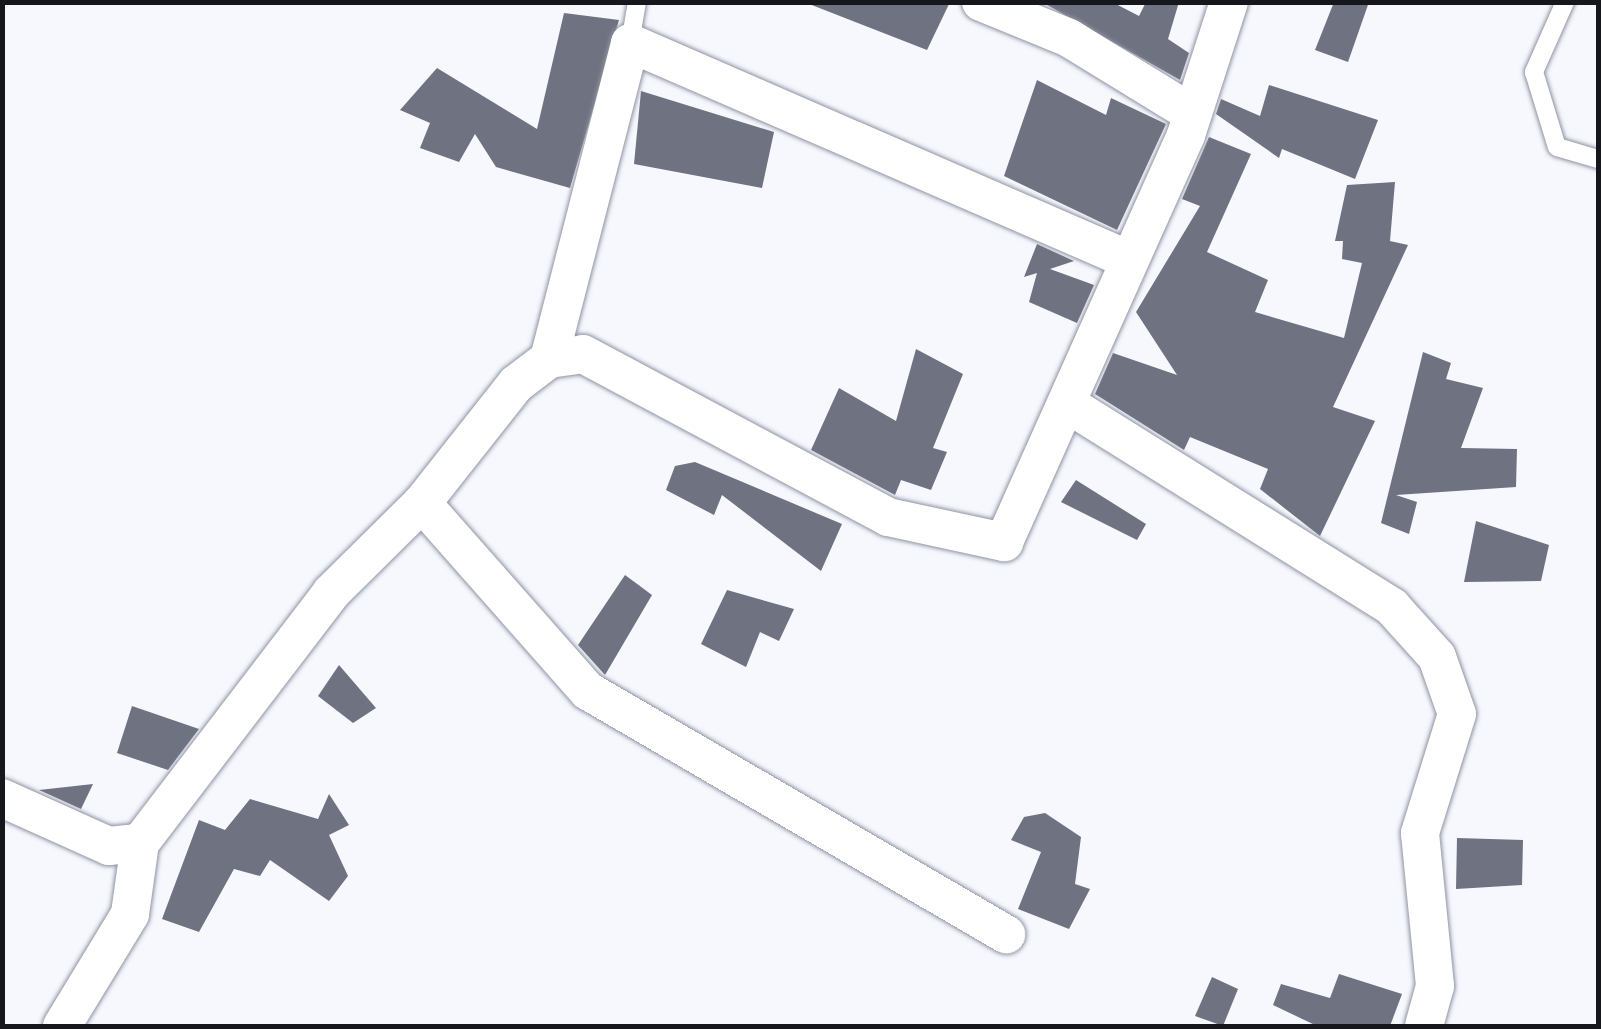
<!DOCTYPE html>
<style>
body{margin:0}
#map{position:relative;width:1601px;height:1029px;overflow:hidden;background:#f6f8fe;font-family:"Varela Round",sans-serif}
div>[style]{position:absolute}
.building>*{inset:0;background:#6e7281}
.roads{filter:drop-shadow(0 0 2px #8f93a2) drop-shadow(0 0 2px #8f93a2)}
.lane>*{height:18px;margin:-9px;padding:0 9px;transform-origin:9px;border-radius:9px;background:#fff}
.street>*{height:38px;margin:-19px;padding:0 19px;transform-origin:19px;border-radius:19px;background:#fff}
span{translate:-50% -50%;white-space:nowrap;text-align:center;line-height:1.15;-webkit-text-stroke:9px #fff;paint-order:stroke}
.frame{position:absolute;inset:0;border:5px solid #15171d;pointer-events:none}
</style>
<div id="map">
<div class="building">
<div style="clip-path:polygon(804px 2px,950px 2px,927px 50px)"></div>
<div style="clip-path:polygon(1042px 2px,1112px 2px,1139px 16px,1146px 2px,1179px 2px,1168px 39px,1189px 53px,1180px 80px)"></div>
<div style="clip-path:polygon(1334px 2px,1369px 2px,1348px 62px,1315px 50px)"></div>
<div style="clip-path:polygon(564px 13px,619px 20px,570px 188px,496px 167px,475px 134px,459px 162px,420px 148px,430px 123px,400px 110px,437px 68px,537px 129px)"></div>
<div style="clip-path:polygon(1037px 80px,1106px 115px,1111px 98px,1166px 124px,1117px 230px,1004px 176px)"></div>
<div style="clip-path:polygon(1269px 85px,1378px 120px,1355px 179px,1282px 149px,1279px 158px,1216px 114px,1221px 99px,1260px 116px)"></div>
<div style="clip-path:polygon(641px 91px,774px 132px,762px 188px,634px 164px)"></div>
<div style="clip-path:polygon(1209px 137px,1251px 154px,1207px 252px,1268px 280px,1255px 312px,1344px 338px,1362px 263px,1342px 259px,1343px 241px,1335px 241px,1347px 185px,1395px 182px,1390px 241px,1408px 245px,1333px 407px,1375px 421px,1320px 536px,1260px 489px,1268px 469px,1190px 437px,1184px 450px,1095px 394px,1113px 353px,1177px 375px,1136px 312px,1200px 206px,1182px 199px)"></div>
<div style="clip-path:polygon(1037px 244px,1074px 261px,1050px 269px,1094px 285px,1077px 323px,1029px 302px,1037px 273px,1024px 277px)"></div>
<div style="clip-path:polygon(916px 349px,963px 374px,933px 448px,947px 452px,931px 490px,901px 480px,895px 495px,811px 450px,839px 388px,896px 421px)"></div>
<div style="clip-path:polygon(1423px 352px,1451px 363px,1446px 379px,1483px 388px,1461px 448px,1517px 449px,1516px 487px,1396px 495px,1417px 502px,1409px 534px,1381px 523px)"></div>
<div style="clip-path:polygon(695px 462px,842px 524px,821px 571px,722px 495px,714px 515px,666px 490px,675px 466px)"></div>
<div style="clip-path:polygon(1076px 480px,1146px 524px,1137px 540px,1061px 502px)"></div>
<div style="clip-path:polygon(1476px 521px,1549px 545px,1541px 581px,1464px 582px)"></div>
<div style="clip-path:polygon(625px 575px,652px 595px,605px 675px,578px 645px)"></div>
<div style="clip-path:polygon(727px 590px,794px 609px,779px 641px,760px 632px,746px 667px,701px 644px)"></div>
<div style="clip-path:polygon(339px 665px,376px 708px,353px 723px,318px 696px)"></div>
<div style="clip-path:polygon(132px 706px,199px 729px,168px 770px,117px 753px)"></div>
<div style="clip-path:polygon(93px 784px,81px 809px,39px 790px)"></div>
<div style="clip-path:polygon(329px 794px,349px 825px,329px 835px,348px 876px,329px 901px,270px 860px,260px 876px,234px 869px,199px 932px,162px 919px,199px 820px,225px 830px,250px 799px,318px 819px)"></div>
<div style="clip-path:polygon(1045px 813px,1081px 837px,1075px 884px,1090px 889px,1069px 929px,1018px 909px,1041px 852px,1011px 840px,1024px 817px)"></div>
<div style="clip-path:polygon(1457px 838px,1523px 840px,1522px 885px,1456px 889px)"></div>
<div style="clip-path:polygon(1339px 974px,1402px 994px,1390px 1026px,1317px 1026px,1273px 1005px,1281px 984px,1330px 998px)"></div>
<div style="clip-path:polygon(1212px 977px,1238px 989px,1223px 1026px,1195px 1016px)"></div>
</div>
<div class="roads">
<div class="lane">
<div style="left:1565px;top:2px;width:77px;rotate:113.9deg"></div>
<div style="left:1534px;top:72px;width:78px;rotate:73deg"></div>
<div style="left:1557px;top:147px;width:43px;rotate:16.3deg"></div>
<div style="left:630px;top:43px;width:42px;rotate:-80.3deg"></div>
</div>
<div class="street">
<div style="left:981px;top:2px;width:95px;rotate:22.2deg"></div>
<div style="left:1069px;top:38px;width:145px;rotate:31.5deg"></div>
<div style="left:549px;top:359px;width:326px;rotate:-75.6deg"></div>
<div style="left:630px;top:43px;width:542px;rotate:23.49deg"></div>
<div style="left:1069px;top:405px;width:381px;rotate:32deg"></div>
<div style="left:1392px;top:607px;width:67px;rotate:48deg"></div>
<div style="left:1437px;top:657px;width:60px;rotate:70.7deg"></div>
<div style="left:1457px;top:714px;width:125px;rotate:107.3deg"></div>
<div style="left:1420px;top:833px;width:154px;rotate:84.4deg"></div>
<div style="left:1435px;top:986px;width:41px;rotate:105.4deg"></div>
<div style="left:422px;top:503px;width:251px;rotate:48.6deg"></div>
<div style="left:588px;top:691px;width:484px;rotate:30.2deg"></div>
<div style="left:2px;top:798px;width:117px;rotate:24.2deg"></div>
<div style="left:109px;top:846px;width:31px;rotate:-6deg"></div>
<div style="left:140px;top:843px;width:315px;rotate:-52.6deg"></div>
<div style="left:331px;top:593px;width:128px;rotate:-44.7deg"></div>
<div style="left:422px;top:503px;width:152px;rotate:-51.7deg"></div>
<div style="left:516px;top:384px;width:41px;rotate:-37.1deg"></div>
<div style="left:549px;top:359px;width:34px;rotate:-8deg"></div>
<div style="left:583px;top:354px;width:346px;rotate:28.1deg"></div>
<div style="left:888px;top:517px;width:119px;rotate:12.2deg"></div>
<div style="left:1004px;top:542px;width:446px;rotate:-65.9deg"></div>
<div style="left:1186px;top:135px;width:140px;rotate:-72.1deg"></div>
<div style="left:62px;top:1026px;width:131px;rotate:-58.7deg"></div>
<div style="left:130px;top:914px;width:72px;rotate:-82deg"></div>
</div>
</div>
<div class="frame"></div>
</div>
